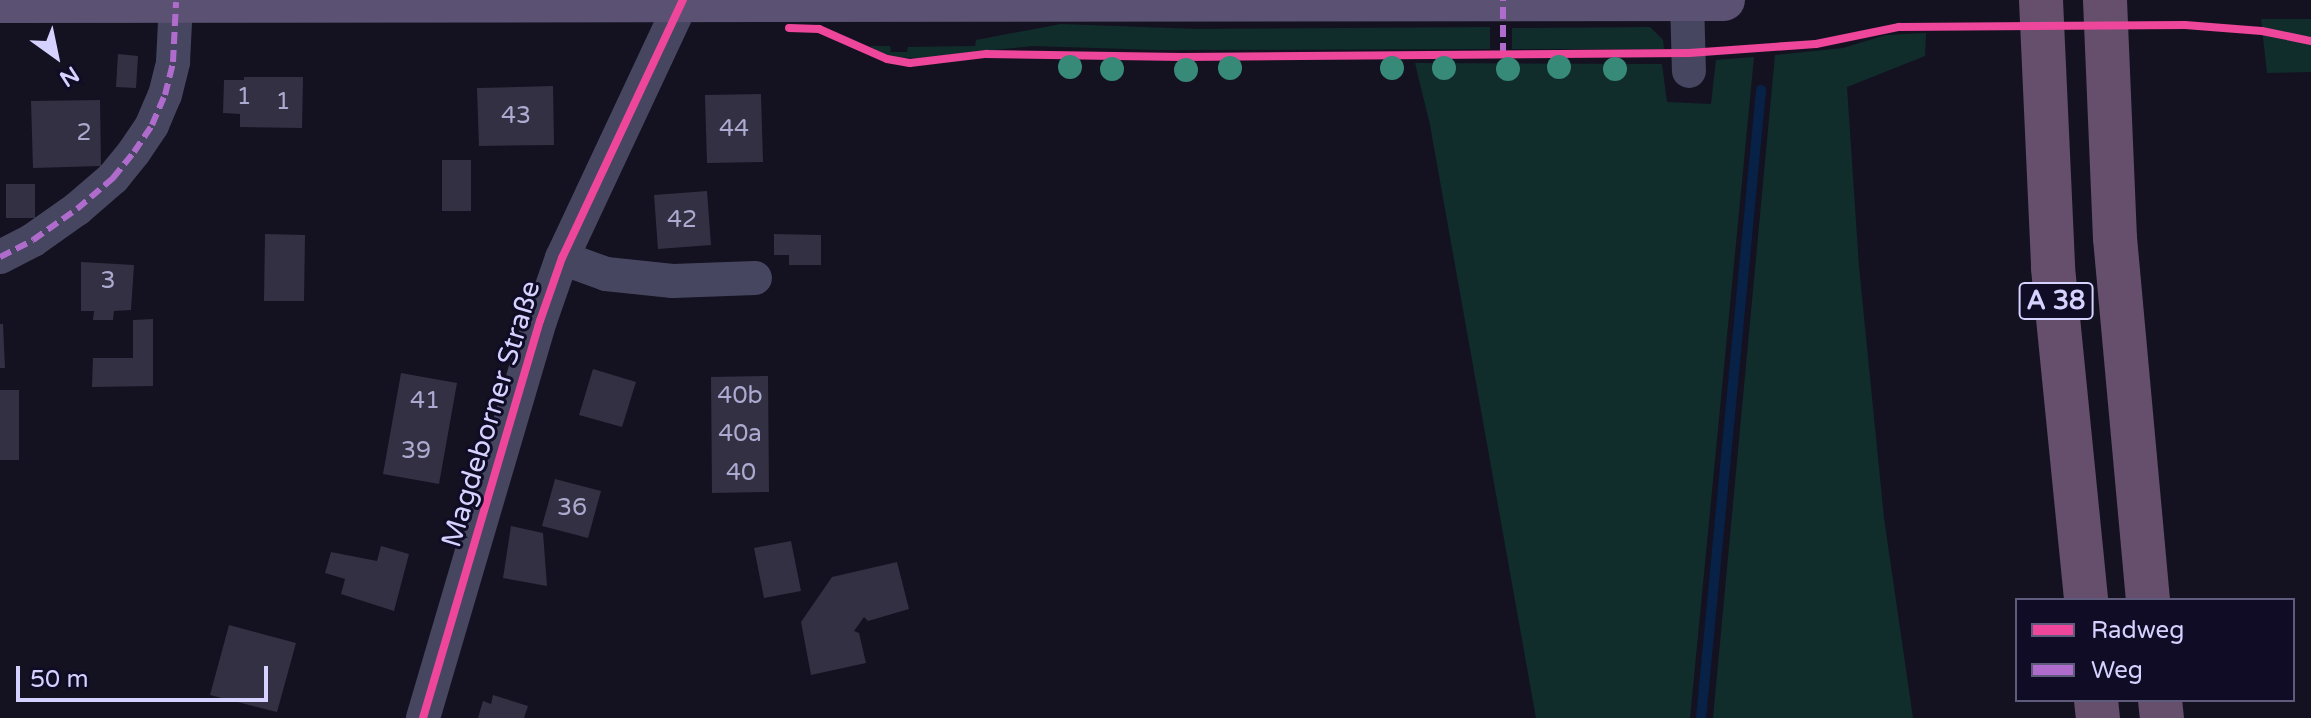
<!DOCTYPE html>
<meta charset="utf-8">
<style>
body{margin:0}
#map{position:relative;width:2311px;height:718px;overflow:hidden;background:#141220;font-family:"Varela Round",sans-serif}
div>[style]{position:absolute}
.green>*{inset:0;background:#102d2c}
.stream>*{height:10px;margin:-5px;padding:0 5px;transform-origin:5px;border-radius:5px;background:#072147}
.building>*{inset:0;background:#323042}
.minor>*{height:34px;margin:-17px;padding:0 17px;transform-origin:17px;border-radius:17px;background:#464661}
.major>*{height:42px;margin:-21px;padding:0 21px;transform-origin:21px;border-radius:21px;background:#5b5172}
.highway>*{height:44px;margin:-22px;padding:0 22px;transform-origin:22px;border-radius:22px;background:#654f6c}
.quiet>*{height:6px;margin-top:-3px;transform-origin:0;background:repeating-linear-gradient(90deg,#b06ccc 0 12px,transparent 0 18px)}
.cycleway>*{height:8px;margin:-4px;padding:0 4px;transform-origin:4px;border-radius:4px;background:#ed469a}
.trees>*{width:24px;height:24px;margin:-12px;border-radius:50%;background:#368a77}
span{translate:-50% -50%;white-space:nowrap;text-align:center;line-height:1.15;-webkit-text-stroke:6px #100c26;paint-order:stroke}
.number-label{font-size:24px;color:#acaad0}
.number-label span{-webkit-text-stroke-width:0}
.shield-label span{padding:2px 6px;background:#100c26;border:2px solid;border-radius:6px;-webkit-text-stroke-width:0}
.shield-label{font-size:26px;color:#d5d2ff;font-weight:700}
.street-label{font-size:28px;color:#d5d2ff}
.legend{position:absolute;left:2015px;top:598px;width:280px;height:104px;box-sizing:border-box;background:#100c26;border:2px solid #5f5b7d;margin:0;padding:10px 14px;list-style:none;font-size:24px;color:#d5d2ff}
.legend li{display:flex;align-items:center;gap:16px;height:40px}
.legend b{width:40px;border:2px solid #5f5b7d}
.north{position:absolute;left:16px;top:16px;width:80px;height:80px;-webkit-text-stroke:6px #100c26;paint-order:stroke;rotate:147deg;font-size:22px;font-weight:700;line-height:32px;text-align:center;color:#d5d2ff}
.north::after{content:'';display:block;margin:auto;width:28px;height:36px;background:#d5d2ff;clip-path:polygon(50% 0,100% 100%,50% 72%,0 100%)}
.scale{position:absolute;left:16px;top:666px;width:252px;height:36px;box-sizing:border-box;border:4px solid #d5d2ff;border-top:0;padding-left:10px;font-size:24px;line-height:28px;white-space:nowrap;color:#d5d2ff;-webkit-text-stroke:6px #100c26;paint-order:stroke}
</style>
<div id="map">
<div class="green">
<div style="clip-path:polygon(2261px 19px,2311px 19px,2311px 72px,2267px 73px)"></div>
<div style="clip-path:polygon(1061px 24px,1197px 29px,1490px 27px,1490px 49px,1157px 50px,1032px 46px,918px 58px,888px 57px,870px 46px,890px 46px,891px 52px,907px 52px,908px 47px,975px 46px,976px 40px)"></div>
<div style="clip-path:polygon(1650px 27px,1663px 40px,1664px 49px,1512px 49px,1512px 28px)"></div>
<div style="clip-path:polygon(1926px 33px,1925px 56px,1847px 87px,1859px 267px,1884px 518px,1913px 718px,1713px 718px,1775px 55px,1843px 48px,1886px 35px)"></div>
<div style="clip-path:polygon(1754px 57px,1690px 718px,1536px 718px,1430px 125px,1415px 63px,1662px 64px,1667px 102px,1711px 104px,1716px 60px)"></div>
</div>
<div class="stream">
<div style="left:1701px;top:718px;width:631px;rotate:-84.54deg"></div>
</div>
<div class="building">
<div style="clip-path:polygon(118px 54px,138px 56px,136px 88px,116px 87px)"></div>
<div style="clip-path:polygon(244px 77px,303px 77px,302px 128px,240px 127px,240px 114px,223px 113px,224px 80px,244px 80px)"></div>
<div style="clip-path:polygon(553px 86px,554px 145px,479px 146px,477px 88px)"></div>
<div style="clip-path:polygon(761px 94px,763px 162px,707px 163px,705px 95px)"></div>
<div style="clip-path:polygon(100px 100px,101px 166px,33px 168px,31px 101px)"></div>
<div style="clip-path:polygon(442px 160px,471px 160px,471px 211px,442px 211px)"></div>
<div style="clip-path:polygon(6px 184px,35px 184px,35px 218px,6px 218px)"></div>
<div style="clip-path:polygon(707px 191px,711px 245px,658px 249px,654px 195px)"></div>
<div style="clip-path:polygon(265px 234px,305px 235px,304px 301px,264px 301px)"></div>
<div style="clip-path:polygon(774px 234px,821px 235px,821px 265px,789px 265px,789px 255px,774px 255px)"></div>
<div style="clip-path:polygon(81px 262px,134px 265px,131px 310px,114px 311px,113px 320px,93px 320px,94px 311px,81px 311px)"></div>
<div style="clip-path:polygon(153px 319px,153px 386px,92px 387px,93px 358px,133px 358px,133px 320px)"></div>
<div style="clip-path:polygon(0 324px,3px 324px,5px 368px,0 368px)"></div>
<div style="clip-path:polygon(593px 369px,636px 382px,622px 427px,579px 415px)"></div>
<div style="clip-path:polygon(401px 373px,457px 383px,439px 484px,383px 474px)"></div>
<div style="clip-path:polygon(768px 376px,769px 492px,712px 493px,711px 377px)"></div>
<div style="clip-path:polygon(0 390px,19px 390px,19px 460px,0 460px)"></div>
<div style="clip-path:polygon(555px 479px,601px 491px,588px 538px,542px 526px)"></div>
<div style="clip-path:polygon(511px 526px,543px 533px,547px 586px,503px 578px)"></div>
<div style="clip-path:polygon(791px 541px,801px 591px,764px 598px,754px 548px)"></div>
<div style="clip-path:polygon(381px 546px,409px 554px,394px 611px,341px 594px,345px 579px,325px 573px,331px 552px,377px 561px)"></div>
<div style="clip-path:polygon(897px 562px,909px 609px,868px 621px,864px 617px,854px 631px,859px 633px,866px 663px,811px 675px,801px 622px,832px 577px)"></div>
<div style="clip-path:polygon(229px 625px,296px 643px,277px 712px,210px 695px)"></div>
<div style="clip-path:polygon(493px 695px,528px 706px,524px 718px,478px 718px,483px 701px,491px 704px)"></div>
</div>
<div class="minor">
<div style="left:1687px;top:1px;width:70px;rotate:88.4deg"></div>
<div style="left:0;top:257px;width:37px;rotate:-27deg"></div>
<div style="left:33px;top:240px;width:54px;rotate:-35.2deg"></div>
<div style="left:77px;top:209px;width:48px;rotate:-40.7deg"></div>
<div style="left:113px;top:178px;width:33px;rotate:-51deg"></div>
<div style="left:134px;top:152px;width:32px;rotate:-56deg"></div>
<div style="left:152px;top:125px;width:33px;rotate:-67deg"></div>
<div style="left:165px;top:95px;width:34px;rotate:-76deg"></div>
<div style="left:173px;top:62px;width:60px;rotate:-87.1deg"></div>
<div style="left:562px;top:258px;width:47px;rotate:20deg"></div>
<div style="left:606px;top:274px;width:67px;rotate:6deg"></div>
<div style="left:673px;top:281px;width:82px;rotate:-2.1deg"></div>
<div style="left:423px;top:718px;width:414px;rotate:-73.6deg"></div>
<div style="left:540px;top:321px;width:67px;rotate:-70.8deg"></div>
<div style="left:562px;top:258px;width:285px;rotate:-64.9deg"></div>
</div>
<div class="major">
<div style="left:0;top:2px;width:1724px;rotate:-0.07deg"></div>
</div>
<div class="highway">
<div style="left:2041px;top:0;width:268px;rotate:87.4deg"></div>
<div style="left:2053px;top:268px;width:334px;rotate:84.3deg"></div>
<div style="left:2105px;top:0;width:238px;rotate:87.6deg"></div>
<div style="left:2115px;top:238px;width:364px;rotate:84.8deg"></div>
<div style="left:2096px;top:700px;width:18px;rotate:84deg"></div>
<div style="left:2160px;top:700px;width:18px;rotate:84deg"></div>
</div>
<div class="quiet">
<div style="left:1503px;top:55px;width:55px;rotate:-90deg"></div>
<div style="left:0;top:257px;width:37px;rotate:-27deg"></div>
<div style="left:33px;top:240px;width:54px;rotate:-35.2deg"></div>
<div style="left:77px;top:209px;width:48px;rotate:-40.7deg"></div>
<div style="left:113px;top:178px;width:33px;rotate:-51deg"></div>
<div style="left:134px;top:152px;width:32px;rotate:-56deg"></div>
<div style="left:152px;top:125px;width:33px;rotate:-67deg"></div>
<div style="left:165px;top:95px;width:34px;rotate:-76deg"></div>
<div style="left:173px;top:62px;width:60px;rotate:-87.1deg"></div>
</div>
<div class="cycleway">
<div style="left:789px;top:28px;width:30px;rotate:2deg"></div>
<div style="left:819px;top:29px;width:74px;rotate:23.8deg"></div>
<div style="left:887px;top:59px;width:23px;rotate:10deg"></div>
<div style="left:910px;top:63px;width:77px;rotate:-6.8deg"></div>
<div style="left:986px;top:54px;width:196px;rotate:0.9deg"></div>
<div style="left:1182px;top:57px;width:507px;rotate:-0.45deg"></div>
<div style="left:1689px;top:53px;width:127px;rotate:-4.1deg"></div>
<div style="left:1816px;top:44px;width:85px;rotate:-11.6deg"></div>
<div style="left:1899px;top:27px;width:286px;rotate:-0.4deg"></div>
<div style="left:2185px;top:25px;width:77px;rotate:4.5deg"></div>
<div style="left:2262px;top:31px;width:50px;rotate:11.5deg"></div>
<div style="left:423px;top:718px;width:414px;rotate:-73.6deg"></div>
<div style="left:540px;top:321px;width:67px;rotate:-70.8deg"></div>
<div style="left:562px;top:258px;width:285px;rotate:-64.9deg"></div>
</div>
<div class="trees">
<div style="left:1070px;top:67px"></div>
<div style="left:1559px;top:67px"></div>
<div style="left:1230px;top:68px"></div>
<div style="left:1392px;top:68px"></div>
<div style="left:1444px;top:68px"></div>
<div style="left:1112px;top:69px"></div>
<div style="left:1508px;top:69px"></div>
<div style="left:1615px;top:69px"></div>
<div style="left:1186px;top:70px"></div>
</div>
<div class="number-label">
<span style="left:244px;top:97px">1</span>
<span style="left:283px;top:102px">1</span>
<span style="left:516px;top:116px">43</span>
<span style="left:734px;top:129px">44</span>
<span style="left:84px;top:133px">2</span>
<span style="left:682px;top:220px">42</span>
<span style="left:108px;top:281px">3</span>
<span style="left:740px;top:396px">40b</span>
<span style="left:425px;top:401px">41</span>
<span style="left:740px;top:434px">40a</span>
<span style="left:416px;top:451px">39</span>
<span style="left:741px;top:473px">40</span>
<span style="left:572px;top:508px">36</span>
</div>
<div class="shield-label">
<span style="left:2056px;top:301px">A 38</span>
</div>
<div class="street-label">
<span style="left:491px;top:414px;rotate:-73deg">Magdeborner Straße</span>
</div>
<ul class="legend">
<li><b style="height:10px;background:#ed469a"></b>Radweg</li>
<li><b style="height:10px;background:#b06ccc"></b>Weg</li>
</ul>
<div class="north">N</div>
<div class="scale">50 m</div>
</div>
